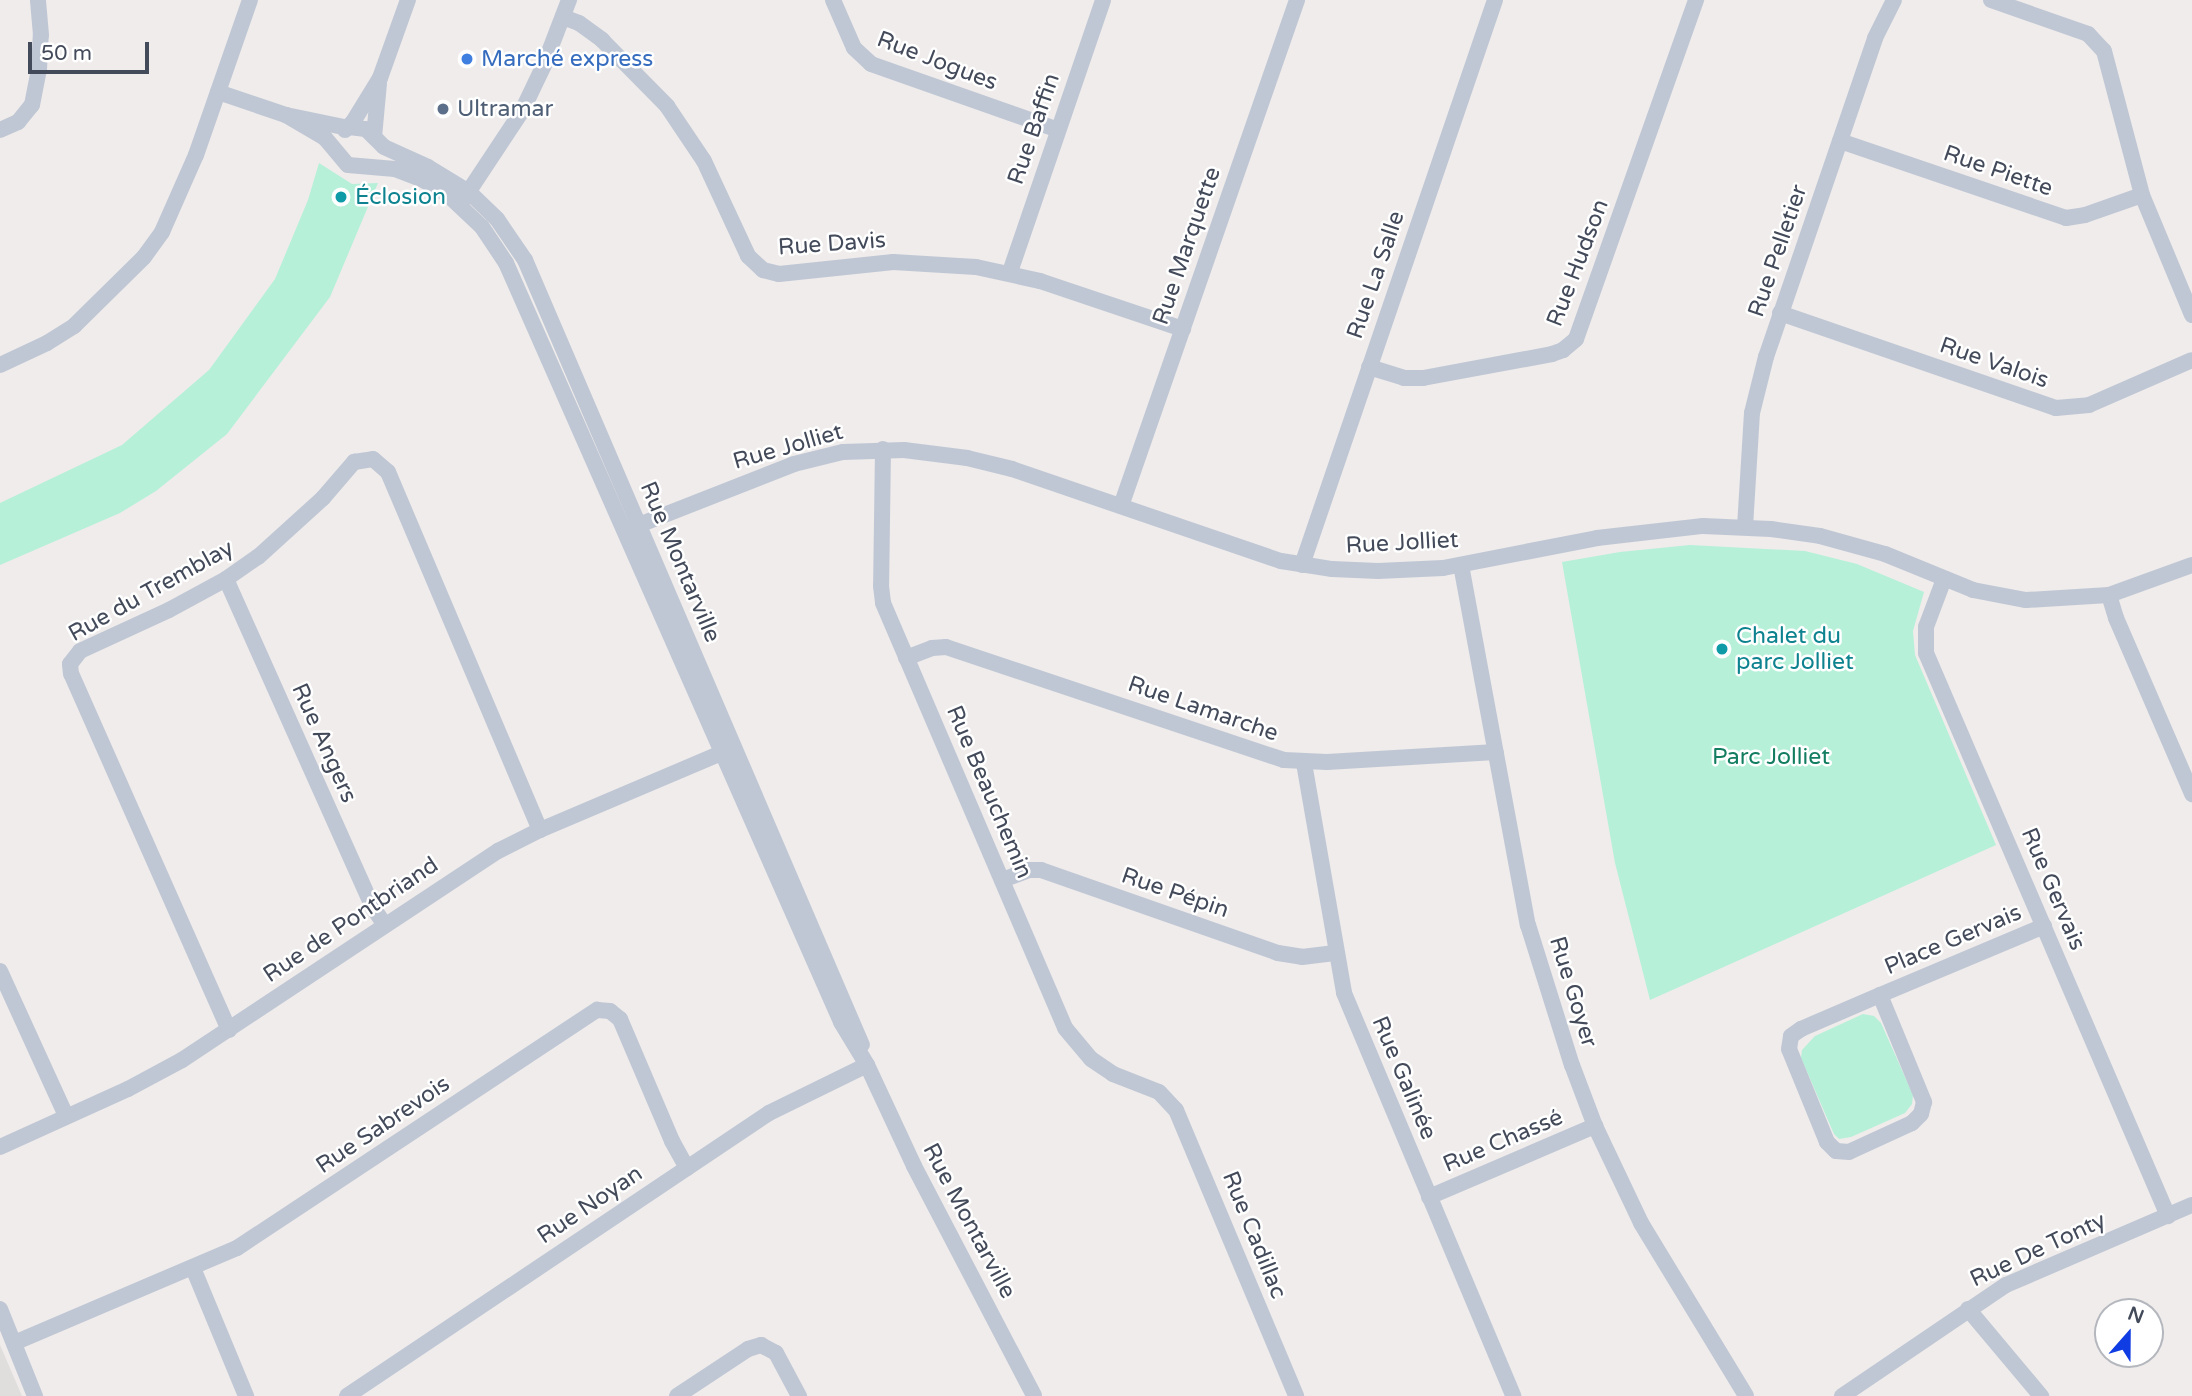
<!DOCTYPE html>
<meta charset="utf-8">
<style>
body{margin:0}
#map{position:relative;width:2192px;height:1396px;overflow:hidden;background:#efeceb;font-family:"Varela Round",sans-serif}
div>[style]{position:absolute}
.education>*{inset:0;background:#e0dddd}
.green>*{inset:0;background:#b6f0d9}
.minor>*{height:16px;margin:-8px;padding:0 8px;transform-origin:8px;border-radius:8px;background:#c0c7d4}
.dots>*{width:19px;height:19px;translate:-50% -50%;box-sizing:border-box;border:4px solid #fff;border-radius:50%}
span{translate:-50% -50%;white-space:nowrap;text-align:center;line-height:1.15;-webkit-text-stroke:5px #fff;paint-order:stroke}
.shop-label{font-size:23px;color:#366cbe}
.left{translate:0 -50%;text-align:left}
.street-label{font-size:23px;color:#434a5a}
.service-label{font-size:23px;color:#4e5e75}
.culture-label{font-size:23px;color:#0d838f}
.park-label{font-size:23px;color:#127d60}
.north{position:absolute;left:2094px;top:1298px;width:70px;height:70px;box-sizing:border-box;background:#fff;border:2px solid #b4b7bd;border-radius:50%;rotate:21deg;font-size:19px;font-weight:700;line-height:28px;text-align:center;color:#434a5a}
.north::after{content:'';display:block;margin:auto;width:24px;height:32px;background:#103ce4;clip-path:polygon(50% 0,100% 100%,50% 72%,0 100%)}
.scale{position:absolute;left:28px;top:42px;width:121px;height:32px;box-sizing:border-box;border:4px solid #434a5a;border-top:0;padding-left:9px;font-size:21px;line-height:24px;white-space:nowrap;color:#434a5a;-webkit-text-stroke:5px #fff;paint-order:stroke}
</style>
<div id="map">
<div class="education">
<div style="clip-path:polygon(0 1345px,22px 1396px,0 1396px)"></div>
</div>
<div class="green">
<div style="clip-path:polygon(319px 163px,352px 184px,378px 183px,330px 297px,227px 434px,156px 491px,120px 513px,0 565px,0 503px,122px 445px,209px 370px,275px 279px,308px 200px)"></div>
<div style="clip-path:polygon(1690px 545px,1805px 551px,1857px 564px,1924px 592px,1913px 631px,1915px 655px,1996px 845px,1650px 1000px,1615px 863px,1562px 562px,1620px 552px)"></div>
<div style="clip-path:polygon(1863px 1014px,1874px 1016px,1881px 1023px,1913px 1095px,1912px 1104px,1905px 1113px,1851px 1137px,1839px 1139px,1834px 1134px,1801px 1058px,1802px 1050px,1815px 1036px)"></div>
</div>
<div class="minor">
<div style="left:833px;top:0;width:52px;rotate:66.4deg"></div>
<div style="left:854px;top:48px;width:23px;rotate:43deg"></div>
<div style="left:871px;top:64px;width:198px;rotate:19.4deg"></div>
<div style="left:1991px;top:0;width:103px;rotate:19.3deg"></div>
<div style="left:2088px;top:34px;width:23px;rotate:47deg"></div>
<div style="left:2104px;top:51px;width:149px;rotate:75.2deg"></div>
<div style="left:2142px;top:195px;width:130px;rotate:67.4deg"></div>
<div style="left:563px;top:17px;width:17px;rotate:21deg"></div>
<div style="left:579px;top:23px;width:29px;rotate:36deg"></div>
<div style="left:602px;top:40px;width:93px;rotate:45.4deg"></div>
<div style="left:667px;top:106px;width:66px;rotate:56.1deg"></div>
<div style="left:704px;top:161px;width:105px;rotate:65.1deg"></div>
<div style="left:748px;top:256px;width:21px;rotate:43deg"></div>
<div style="left:763px;top:270px;width:16px;rotate:14deg"></div>
<div style="left:779px;top:274px;width:115px;rotate:-6deg"></div>
<div style="left:893px;top:262px;width:83px;rotate:3.4deg"></div>
<div style="left:976px;top:267px;width:66px;rotate:12.3deg"></div>
<div style="left:1040px;top:281px;width:151px;rotate:18.6deg"></div>
<div style="left:218px;top:92px;width:72px;rotate:18.7deg"></div>
<div style="left:286px;top:115px;width:63px;rotate:11.8deg"></div>
<div style="left:286px;top:115px;width:45px;rotate:30.5deg"></div>
<div style="left:325px;top:138px;width:35px;rotate:50deg"></div>
<div style="left:348px;top:165px;width:47px;rotate:4.9deg"></div>
<div style="left:395px;top:169px;width:30px;rotate:21deg"></div>
<div style="left:423px;top:180px;width:29px;rotate:31deg"></div>
<div style="left:448px;top:195px;width:47px;rotate:43.3deg"></div>
<div style="left:482px;top:227px;width:43px;rotate:56.3deg"></div>
<div style="left:506px;top:263px;width:830px;rotate:66.18deg"></div>
<div style="left:841px;top:1022px;width:50px;rotate:58.8deg"></div>
<div style="left:867px;top:1065px;width:111px;rotate:65deg"></div>
<div style="left:914px;top:1166px;width:259px;rotate:62.4deg"></div>
<div style="left:349px;top:127px;width:17px;rotate:7deg"></div>
<div style="left:366px;top:129px;width:25px;rotate:45deg"></div>
<div style="left:384px;top:147px;width:48px;rotate:24.4deg"></div>
<div style="left:428px;top:167px;width:48px;rotate:31.4deg"></div>
<div style="left:469px;top:192px;width:39px;rotate:44deg"></div>
<div style="left:497px;top:219px;width:50px;rotate:55.7deg"></div>
<div style="left:525px;top:260px;width:854px;rotate:66.77deg"></div>
<div style="left:0;top:130px;width:20px;rotate:-24deg"></div>
<div style="left:18px;top:122px;width:22px;rotate:-51deg"></div>
<div style="left:32px;top:105px;width:37px;rotate:-79deg"></div>
<div style="left:39px;top:69px;width:34px;rotate:-87deg"></div>
<div style="left:41px;top:35px;width:35px;rotate:-95deg"></div>
<div style="left:345px;top:130px;width:11px;rotate:-45deg"></div>
<div style="left:353px;top:122px;width:52px;rotate:-58.5deg"></div>
<div style="left:380px;top:78px;width:83px;rotate:-70.3deg"></div>
<div style="left:374px;top:137px;width:54px;rotate:-84.7deg"></div>
<div style="left:1840px;top:141px;width:239px;rotate:18.8deg"></div>
<div style="left:2066px;top:218px;width:19px;rotate:-9deg"></div>
<div style="left:2085px;top:215px;width:60px;rotate:-19.3deg"></div>
<div style="left:463px;top:200px;width:107px;rotate:-56.5deg"></div>
<div style="left:522px;top:111px;width:51px;rotate:-64.4deg"></div>
<div style="left:544px;top:65px;width:70px;rotate:-69deg"></div>
<div style="left:1010px;top:272px;width:287px;rotate:-71.1deg"></div>
<div style="left:1780px;top:313px;width:292px;rotate:19deg"></div>
<div style="left:2056px;top:408px;width:33px;rotate:-5deg"></div>
<div style="left:2089px;top:405px;width:112px;rotate:-23.6deg"></div>
<div style="left:0;top:365px;width:52px;rotate:-25.1deg"></div>
<div style="left:47px;top:343px;width:32px;rotate:-32deg"></div>
<div style="left:74px;top:326px;width:98px;rotate:-44.6deg"></div>
<div style="left:144px;top:257px;width:31px;rotate:-54deg"></div>
<div style="left:162px;top:232px;width:84px;rotate:-66.2deg"></div>
<div style="left:196px;top:155px;width:164px;rotate:-70.8deg"></div>
<div style="left:1369px;top:367px;width:37px;rotate:17deg"></div>
<div style="left:1404px;top:378px;width:19px"></div>
<div style="left:1423px;top:378px;width:131px;rotate:-10.5deg"></div>
<div style="left:1552px;top:354px;width:12px;rotate:-20deg"></div>
<div style="left:1563px;top:350px;width:17px;rotate:-40deg"></div>
<div style="left:1576px;top:339px;width:360px;rotate:-70.5deg"></div>
<div style="left:883px;top:449px;width:137px;rotate:90.8deg"></div>
<div style="left:881px;top:586px;width:17px;rotate:83deg"></div>
<div style="left:883px;top:603px;width:462px;rotate:66.8deg"></div>
<div style="left:1065px;top:1028px;width:40px;rotate:50deg"></div>
<div style="left:1091px;top:1059px;width:27px;rotate:34deg"></div>
<div style="left:1113px;top:1074px;width:49px;rotate:21.4deg"></div>
<div style="left:1159px;top:1092px;width:25px;rotate:47deg"></div>
<div style="left:1176px;top:1110px;width:310px;rotate:67.2deg"></div>
<div style="left:1121px;top:506px;width:536px;rotate:-70.82deg"></div>
<div style="left:1745px;top:527px;width:114px;rotate:-86.5deg"></div>
<div style="left:1752px;top:413px;width:58px;rotate:-76deg"></div>
<div style="left:1766px;top:357px;width:337px;rotate:-71.1deg"></div>
<div style="left:1875px;top:38px;width:42px;rotate:-63.4deg"></div>
<div style="left:626px;top:530px;width:180px;rotate:-21.4deg"></div>
<div style="left:794px;top:464px;width:50px;rotate:-13.8deg"></div>
<div style="left:843px;top:452px;width:61px;rotate:-1.9deg"></div>
<div style="left:904px;top:450px;width:64px;rotate:7.2deg"></div>
<div style="left:967px;top:458px;width:46px;rotate:13.7deg"></div>
<div style="left:1012px;top:469px;width:284px;rotate:18.9deg"></div>
<div style="left:1281px;top:561px;width:52px;rotate:8.9deg"></div>
<div style="left:1332px;top:569px;width:46px;rotate:2.5deg"></div>
<div style="left:1378px;top:571px;width:65px;rotate:-2.6deg"></div>
<div style="left:1443px;top:568px;width:157px;rotate:-11deg"></div>
<div style="left:1597px;top:538px;width:107px;rotate:-6.5deg"></div>
<div style="left:1703px;top:526px;width:68px;rotate:2.5deg"></div>
<div style="left:1771px;top:529px;width:49px;rotate:8.1deg"></div>
<div style="left:1820px;top:536px;width:67px;rotate:15.5deg"></div>
<div style="left:1885px;top:554px;width:95px;rotate:22.2deg"></div>
<div style="left:1973px;top:590px;width:54px;rotate:10.7deg"></div>
<div style="left:2026px;top:600px;width:83px;rotate:-3.4deg"></div>
<div style="left:2109px;top:595px;width:88px;rotate:-19.9deg"></div>
<div style="left:1302px;top:565px;width:597px;rotate:-71.14deg"></div>
<div style="left:1461px;top:565px;width:366px;rotate:79.5deg"></div>
<div style="left:1528px;top:925px;width:147px;rotate:72.6deg"></div>
<div style="left:1572px;top:1065px;width:65px;rotate:69.3deg"></div>
<div style="left:1595px;top:1126px;width:107px;rotate:64.6deg"></div>
<div style="left:1641px;top:1223px;width:202px;rotate:58.7deg"></div>
<div style="left:226px;top:579px;width:358px;rotate:65.9deg"></div>
<div style="left:372px;top:906px;width:22px;rotate:56deg"></div>
<div style="left:1944px;top:579px;width:51px;rotate:110.6deg"></div>
<div style="left:1926px;top:627px;width:26px;rotate:90deg"></div>
<div style="left:1926px;top:653px;width:613px;rotate:66.74deg"></div>
<div style="left:2109px;top:595px;width:24px;rotate:73deg"></div>
<div style="left:2116px;top:618px;width:192px;rotate:66.6deg"></div>
<div style="left:906px;top:658px;width:28px;rotate:-21deg"></div>
<div style="left:932px;top:648px;width:14px;rotate:-4deg"></div>
<div style="left:946px;top:647px;width:356px;rotate:18.5deg"></div>
<div style="left:1284px;top:760px;width:43px;rotate:2.7deg"></div>
<div style="left:1327px;top:762px;width:169px;rotate:-3.4deg"></div>
<div style="left:1304px;top:763px;width:233px;rotate:80.1deg"></div>
<div style="left:1344px;top:993px;width:437px;rotate:67.2deg"></div>
<div style="left:1002px;top:880px;width:29px;rotate:-20deg"></div>
<div style="left:1029px;top:870px;width:12px"></div>
<div style="left:1041px;top:870px;width:251px;rotate:19.3deg"></div>
<div style="left:1278px;top:953px;width:24px;rotate:9deg"></div>
<div style="left:1302px;top:957px;width:33px;rotate:-7deg"></div>
<div style="left:0;top:971px;width:159px;rotate:65.5deg"></div>
<div style="left:1880px;top:995px;width:116px;rotate:67.6deg"></div>
<div style="left:1924px;top:1102px;width:12px;rotate:104deg"></div>
<div style="left:1921px;top:1114px;width:13px;rotate:135deg"></div>
<div style="left:1912px;top:1123px;width:69px;rotate:155.3deg"></div>
<div style="left:1849px;top:1152px;width:13px;rotate:-176deg"></div>
<div style="left:1836px;top:1151px;width:13px;rotate:-135deg"></div>
<div style="left:1827px;top:1142px;width:100px;rotate:-112.2deg"></div>
<div style="left:1789px;top:1049px;width:13px;rotate:-81deg"></div>
<div style="left:1791px;top:1036px;width:12px;rotate:-35deg"></div>
<div style="left:1801px;top:1029px;width:86px;rotate:-23.3deg"></div>
<div style="left:1880px;top:995px;width:178px;rotate:-22.8deg"></div>
<div style="left:229px;top:1030px;width:389px;rotate:-113.9deg"></div>
<div style="left:71px;top:674px;width:10px;rotate:-96deg"></div>
<div style="left:70px;top:664px;width:16px;rotate:-52deg"></div>
<div style="left:80px;top:651px;width:98px;rotate:-24.7deg"></div>
<div style="left:169px;top:610px;width:65px;rotate:-28.5deg"></div>
<div style="left:226px;top:579px;width:39px;rotate:-35deg"></div>
<div style="left:258px;top:557px;width:88px;rotate:-42.2deg"></div>
<div style="left:323px;top:498px;width:48px;rotate:-49.3deg"></div>
<div style="left:354px;top:462px;width:19px;rotate:-9deg"></div>
<div style="left:373px;top:459px;width:20px;rotate:41deg"></div>
<div style="left:388px;top:472px;width:389px;rotate:67deg"></div>
<div style="left:0;top:1147px;width:141px;rotate:-24.4deg"></div>
<div style="left:128px;top:1089px;width:61px;rotate:-28.2deg"></div>
<div style="left:182px;top:1060px;width:379px;rotate:-33.5deg"></div>
<div style="left:498px;top:851px;width:47px;rotate:-26.6deg"></div>
<div style="left:540px;top:830px;width:210px;rotate:-23deg"></div>
<div style="left:1429px;top:1197px;width:181px;rotate:-23.2deg"></div>
<div style="left:193px;top:1268px;width:139px;rotate:67.5deg"></div>
<div style="left:0;top:1309px;width:94px;rotate:68.1deg"></div>
<div style="left:1968px;top:1309px;width:114px;rotate:50deg"></div>
<div style="left:14px;top:1343px;width:242px;rotate:-23.1deg"></div>
<div style="left:237px;top:1248px;width:432px;rotate:-33.5deg"></div>
<div style="left:597px;top:1010px;width:13px;rotate:4deg"></div>
<div style="left:610px;top:1011px;width:13px;rotate:39deg"></div>
<div style="left:620px;top:1019px;width:133px;rotate:66.9deg"></div>
<div style="left:672px;top:1141px;width:31px;rotate:61deg"></div>
<div style="left:347px;top:1396px;width:508px;rotate:-33.85deg"></div>
<div style="left:769px;top:1113px;width:109px;rotate:-26.1deg"></div>
<div style="left:677px;top:1396px;width:85px;rotate:-33.5deg"></div>
<div style="left:748px;top:1349px;width:14px;rotate:-17deg"></div>
<div style="left:761px;top:1345px;width:17px;rotate:28deg"></div>
<div style="left:776px;top:1353px;width:49px;rotate:61.9deg"></div>
<div style="left:1842px;top:1396px;width:198px;rotate:-34.1deg"></div>
<div style="left:2006px;top:1285px;width:202px;rotate:-23.3deg"></div>
</div>
<div class="dots">
<div style="left:467px;top:59px;background:#3f7fe0"></div>
<div style="left:443px;top:109px;background:#5c6f8a"></div>
<div style="left:341px;top:197px;background:#0f9aa8"></div>
<div style="left:1722px;top:649px;background:#0f9aa8"></div>
</div>
<div class="shop-label">
<span class="left" style="left:481px;top:59px">Marché express</span>
</div>
<div class="street-label">
<span style="left:937px;top:61px;rotate:21deg">Rue Jogues</span>
<span style="left:1034px;top:129px;rotate:-71deg">Rue Baffin</span>
<span style="left:1998px;top:171px;rotate:19deg">Rue Piette</span>
<span style="left:832px;top:244px;rotate:-4deg">Rue Davis</span>
<span style="left:1187px;top:246px;rotate:-71deg">Rue Marquette</span>
<span style="left:1778px;top:251px;rotate:-71deg">Rue Pelletier</span>
<span style="left:1578px;top:263px;rotate:-69deg">Rue Hudson</span>
<span style="left:1376px;top:275px;rotate:-71deg">Rue La Salle</span>
<span style="left:1994px;top:363px;rotate:19deg">Rue Valois</span>
<span style="left:788px;top:447px;rotate:-16deg">Rue Jolliet</span>
<span style="left:1402px;top:543px;rotate:-3deg">Rue Jolliet</span>
<span style="left:680px;top:562px;rotate:67deg">Rue Montarville</span>
<span style="left:151px;top:591px;rotate:-29deg">Rue du Tremblay</span>
<span style="left:1203px;top:709px;rotate:19deg">Rue Lamarche</span>
<span style="left:324px;top:743px;rotate:66deg">Rue Angers</span>
<span style="left:989px;top:792px;rotate:67deg">Rue Beauchemin</span>
<span style="left:2053px;top:889px;rotate:67deg">Rue Gervais</span>
<span style="left:1175px;top:893px;rotate:19deg">Rue Pépin</span>
<span style="left:351px;top:920px;rotate:-34deg">Rue de Pontbriand</span>
<span style="left:1953px;top:940px;rotate:-23deg">Place Gervais</span>
<span style="left:1573px;top:992px;rotate:73deg">Rue Goyer</span>
<span style="left:1404px;top:1078px;rotate:67deg">Rue Galinée</span>
<span style="left:383px;top:1125px;rotate:-34deg">Rue Sabrevois</span>
<span style="left:1503px;top:1141px;rotate:-23deg">Rue Chassé</span>
<span style="left:590px;top:1205px;rotate:-34deg">Rue Noyan</span>
<span style="left:969px;top:1221px;rotate:62deg">Rue Montarville</span>
<span style="left:1254px;top:1235px;rotate:68deg">Rue Cadillac</span>
<span style="left:2038px;top:1250px;rotate:-25deg">Rue De Tonty</span>
</div>
<div class="service-label">
<span class="left" style="left:457px;top:109px">Ultramar</span>
</div>
<div class="culture-label">
<span class="left" style="left:355px;top:197px">Éclosion</span>
<span class="left" style="left:1736px;top:649px">Chalet du<br>parc Jolliet</span>
</div>
<div class="park-label">
<span style="left:1771px;top:757px">Parc Jolliet</span>
</div>
<div class="north">N</div>
<div class="scale">50 m</div>
</div>
